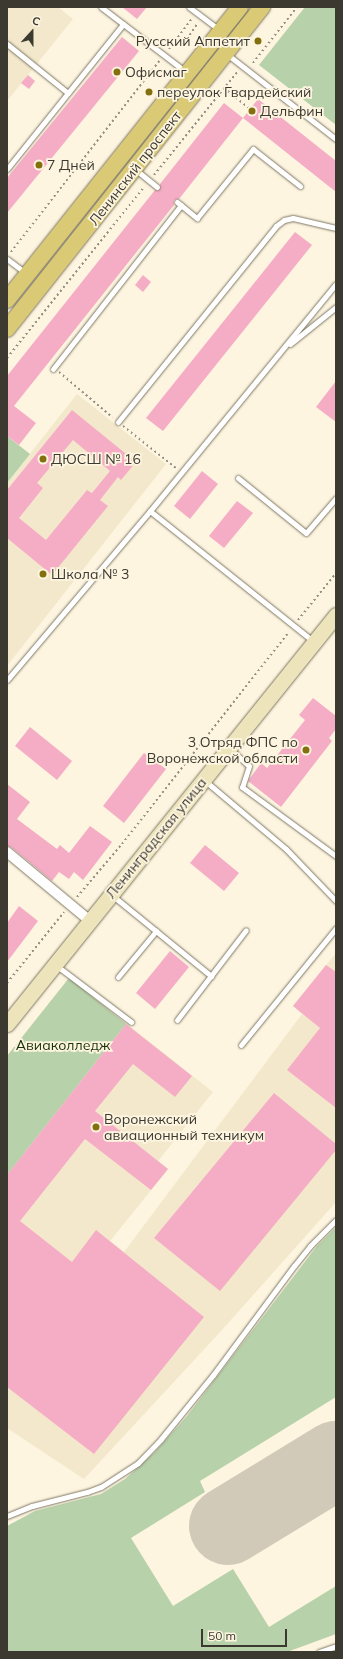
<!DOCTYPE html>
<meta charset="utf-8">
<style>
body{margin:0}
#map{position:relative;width:343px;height:1659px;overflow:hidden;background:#fdf5e0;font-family:Mulish,sans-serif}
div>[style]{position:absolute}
.built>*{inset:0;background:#f3e8cc}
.green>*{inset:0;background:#b7d1aa}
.runway>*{height:78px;margin:-39px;padding:0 39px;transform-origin:39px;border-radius:39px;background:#d1cab8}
.building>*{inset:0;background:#f5adc6}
.path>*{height:2px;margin-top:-1px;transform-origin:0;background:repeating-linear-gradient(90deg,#959082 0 2px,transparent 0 5px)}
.roads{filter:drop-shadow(0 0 1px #7e7764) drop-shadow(0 0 1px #7e7764)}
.lane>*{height:5px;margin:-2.5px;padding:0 2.5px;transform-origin:2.5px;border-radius:2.5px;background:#fff}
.street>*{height:10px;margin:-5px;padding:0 5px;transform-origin:5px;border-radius:5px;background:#fff}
.secondary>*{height:15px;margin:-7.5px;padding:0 7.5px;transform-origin:7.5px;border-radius:7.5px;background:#ede4bb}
.primary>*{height:16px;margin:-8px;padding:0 8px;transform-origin:8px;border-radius:8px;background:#daca76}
.dots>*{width:11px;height:11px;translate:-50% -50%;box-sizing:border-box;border:2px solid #fdf5e0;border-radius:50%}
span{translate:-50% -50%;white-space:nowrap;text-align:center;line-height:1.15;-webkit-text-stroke:3.5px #fdf5e0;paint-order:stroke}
.poi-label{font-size:14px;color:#3c3931}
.right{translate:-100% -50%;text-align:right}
.left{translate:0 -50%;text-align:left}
.street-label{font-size:14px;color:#3c3931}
.park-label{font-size:14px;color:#193208}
.frame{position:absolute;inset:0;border:8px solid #3c3931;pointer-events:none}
.north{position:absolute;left:12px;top:12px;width:40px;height:40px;-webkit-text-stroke:3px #fdf5e0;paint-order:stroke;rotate:21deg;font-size:11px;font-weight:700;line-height:16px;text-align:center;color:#3c3931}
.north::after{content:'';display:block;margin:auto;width:14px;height:18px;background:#3c3931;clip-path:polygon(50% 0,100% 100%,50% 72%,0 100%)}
.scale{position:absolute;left:201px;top:1629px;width:86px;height:18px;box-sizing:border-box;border:2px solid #3c3931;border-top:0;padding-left:5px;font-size:12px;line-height:14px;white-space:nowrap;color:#3c3931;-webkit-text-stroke:3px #fdf5e0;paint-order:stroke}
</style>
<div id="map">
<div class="built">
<div style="clip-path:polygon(7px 7px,58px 7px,73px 19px,7px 101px)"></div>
<div style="clip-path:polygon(77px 394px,166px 464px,7px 666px,7px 483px)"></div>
<div style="clip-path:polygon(336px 953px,336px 1202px,222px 1330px,84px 1479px,7px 1428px,7px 1056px,69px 978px,213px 1092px,158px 1161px,168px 1169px,110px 1241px,124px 1252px,302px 1014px,293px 1006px)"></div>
</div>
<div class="green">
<div style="clip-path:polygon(305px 7px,336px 7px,336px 125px,259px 65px)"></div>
<div style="clip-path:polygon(7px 436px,30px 454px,7px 483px)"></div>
<div style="clip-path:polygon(69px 978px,126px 1024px,7px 1175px,7px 1056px)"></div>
<div style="clip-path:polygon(336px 1227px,336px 1397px,200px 1481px,205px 1492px,131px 1538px,173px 1606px,233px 1569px,269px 1627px,336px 1586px,336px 1634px,287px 1652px,7px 1652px,7px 1526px,35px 1511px,101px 1494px,125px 1479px,154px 1453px,187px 1416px,317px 1246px)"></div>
</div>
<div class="runway">
<div style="left:228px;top:1526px;width:127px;rotate:-31.4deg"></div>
</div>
<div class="building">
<div style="clip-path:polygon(122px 7px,147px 7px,137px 19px)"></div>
<div style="clip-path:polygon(122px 37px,139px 51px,7px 213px,7px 178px)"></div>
<div style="clip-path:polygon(28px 75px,35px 81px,29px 89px,21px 83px)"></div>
<div style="clip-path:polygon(258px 99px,336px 161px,336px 192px,243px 118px)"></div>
<div style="clip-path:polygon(224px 103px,243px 118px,179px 199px,174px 200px,174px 205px,14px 406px,36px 423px,19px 445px,7px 436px,7px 376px,155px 190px,160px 189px,160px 184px)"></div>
<div style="clip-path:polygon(295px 232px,312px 245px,163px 431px,146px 418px)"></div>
<div style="clip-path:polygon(143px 275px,151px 282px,143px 292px,135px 285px)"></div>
<div style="clip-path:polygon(336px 381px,336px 422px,316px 407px)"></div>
<div style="clip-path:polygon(evenodd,72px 410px,136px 462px,121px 480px,118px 477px,100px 500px,108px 506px,52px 575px,7px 538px,7px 490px,72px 410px,73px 440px,110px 471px,92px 493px,87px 490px,46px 540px,19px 518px,43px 488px,37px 483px,73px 440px)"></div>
<div style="clip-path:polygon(202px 471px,218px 484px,190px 519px,174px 506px)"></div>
<div style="clip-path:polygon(237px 501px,253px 513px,224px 548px,209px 536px)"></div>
<div style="clip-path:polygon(313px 698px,336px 716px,336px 729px,329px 738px,332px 741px,281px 807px,248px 781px,261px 763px,267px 768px,305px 720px,299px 715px)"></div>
<div style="clip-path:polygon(30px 727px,72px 761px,57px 780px,15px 746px)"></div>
<div style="clip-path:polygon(144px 753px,166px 769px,124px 823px,103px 806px)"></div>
<div style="clip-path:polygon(7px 784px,30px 802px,17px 819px,57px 849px,60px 845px,69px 853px,90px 826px,112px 842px,83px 880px,74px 872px,69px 879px,59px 872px,52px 881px,11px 847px,7px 846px)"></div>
<div style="clip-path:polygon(205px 845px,239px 873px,224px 891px,190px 863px)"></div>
<div style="clip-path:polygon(19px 906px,38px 921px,7px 962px,7px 923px)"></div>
<div style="clip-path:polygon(170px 951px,189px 967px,155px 1009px,136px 993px)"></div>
<div style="clip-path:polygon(326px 965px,336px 972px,336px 1108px,287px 1070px,320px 1028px,293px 1006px)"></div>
<div style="clip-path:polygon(126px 1024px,192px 1076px,175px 1097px,133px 1064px,95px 1111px,168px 1169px,151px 1190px,85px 1139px,20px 1221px,72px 1262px,96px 1230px,204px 1317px,94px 1454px,7px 1387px,7px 1175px)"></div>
<div style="clip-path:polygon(274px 1093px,336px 1144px,336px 1150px,220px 1291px,154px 1238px)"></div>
</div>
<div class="path">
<div style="left:187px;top:39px;width:18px;rotate:-56deg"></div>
<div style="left:169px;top:49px;width:38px;rotate:-53deg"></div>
<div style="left:253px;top:63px;width:71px;rotate:-51.8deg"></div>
<div style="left:224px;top:88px;width:33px;rotate:39deg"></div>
<div style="left:154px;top:175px;width:132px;rotate:-51.1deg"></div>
<div style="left:11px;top:252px;width:242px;rotate:-52.2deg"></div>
<div style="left:7px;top:358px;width:219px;rotate:-51.3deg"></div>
<div style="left:59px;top:372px;width:70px;rotate:40.3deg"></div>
<div style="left:123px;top:426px;width:68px;rotate:38.4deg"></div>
<div style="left:298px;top:620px;width:60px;rotate:-51deg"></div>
<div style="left:77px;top:897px;width:70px;rotate:-49.7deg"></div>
<div style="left:122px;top:844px;width:270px;rotate:-51.8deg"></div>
<div style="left:7px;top:983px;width:91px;rotate:-51.2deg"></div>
</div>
<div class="roads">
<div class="lane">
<div style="left:101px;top:7px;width:107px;rotate:37.4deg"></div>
<div style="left:189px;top:7px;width:39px;rotate:37deg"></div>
<div style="left:7px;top:44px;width:78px;rotate:38.8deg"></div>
<div style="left:228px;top:55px;width:137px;rotate:37.9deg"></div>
<div style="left:7px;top:169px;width:186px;rotate:-51.3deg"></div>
<div style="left:136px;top:170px;width:27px;rotate:39deg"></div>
<div style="left:177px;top:202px;width:26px;rotate:39deg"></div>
<div style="left:197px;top:218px;width:89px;rotate:-50.9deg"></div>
<div style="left:253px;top:149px;width:60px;rotate:38.2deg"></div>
<div style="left:7px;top:259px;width:25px;rotate:37deg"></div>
<div style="left:290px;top:344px;width:59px;rotate:-38.8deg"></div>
<div style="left:53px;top:369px;width:208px;rotate:-52deg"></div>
<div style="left:118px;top:422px;width:252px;rotate:-51.1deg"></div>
<div style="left:276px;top:226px;width:10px;rotate:-37deg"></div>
<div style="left:284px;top:220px;width:9px;rotate:-13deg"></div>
<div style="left:293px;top:218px;width:44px;rotate:13.1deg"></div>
<div style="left:238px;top:478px;width:87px;rotate:39deg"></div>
<div style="left:306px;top:533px;width:46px;rotate:-49.4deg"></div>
<div style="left:150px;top:511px;width:210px;rotate:38.6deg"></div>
<div style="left:7px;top:680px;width:221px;rotate:-49.8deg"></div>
<div style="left:150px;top:511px;width:293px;rotate:-50.7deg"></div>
<div style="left:230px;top:749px;width:25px;rotate:42deg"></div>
<div style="left:249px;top:766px;width:22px;rotate:108deg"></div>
<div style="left:242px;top:787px;width:117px;rotate:36.3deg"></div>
<div style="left:204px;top:780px;width:107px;rotate:40.1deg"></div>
<div style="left:286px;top:849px;width:72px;rotate:46.1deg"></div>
<div style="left:113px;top:896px;width:127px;rotate:39.2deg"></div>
<div style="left:57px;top:966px;width:93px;rotate:37.1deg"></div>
<div style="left:118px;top:977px;width:60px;rotate:-50.4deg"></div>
<div style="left:177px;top:1020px;width:113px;rotate:-52.5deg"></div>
<div style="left:241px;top:1045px;width:151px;rotate:-50.9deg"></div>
<div style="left:7px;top:1516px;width:27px;rotate:-22deg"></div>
<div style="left:32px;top:1506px;width:57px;rotate:-14.3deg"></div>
<div style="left:87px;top:1492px;width:15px;rotate:-20deg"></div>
<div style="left:101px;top:1487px;width:44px;rotate:-33deg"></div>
<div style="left:138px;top:1463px;width:33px;rotate:-46deg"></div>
<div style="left:161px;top:1439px;width:82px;rotate:-50.9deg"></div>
<div style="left:213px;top:1375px;width:136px;rotate:-53.4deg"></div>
<div style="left:294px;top:1266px;width:26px;rotate:-51deg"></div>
<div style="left:310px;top:1246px;width:37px;rotate:-45deg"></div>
<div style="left:319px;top:1652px;width:18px;rotate:-19deg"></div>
</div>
<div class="street">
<div style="left:7px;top:852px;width:108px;rotate:39.7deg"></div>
</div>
<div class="secondary">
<div style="left:7px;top:1024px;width:525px;rotate:-51.19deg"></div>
</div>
<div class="primary">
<div style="left:7px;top:300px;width:374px;rotate:-51.5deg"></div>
<div style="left:7px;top:329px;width:411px;rotate:-51.6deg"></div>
</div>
</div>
<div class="dots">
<div style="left:258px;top:41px;background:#836f0d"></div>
<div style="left:117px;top:72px;background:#836f0d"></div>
<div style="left:149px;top:92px;background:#836f0d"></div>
<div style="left:252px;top:111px;background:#836f0d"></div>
<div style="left:39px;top:165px;background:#836f0d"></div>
<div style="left:43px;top:459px;background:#836f0d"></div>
<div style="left:43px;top:574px;background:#836f0d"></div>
<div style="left:306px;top:750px;background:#836f0d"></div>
<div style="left:96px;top:1127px;background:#836f0d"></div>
</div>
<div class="poi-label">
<span class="right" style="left:250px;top:41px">Русский Аппетит</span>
<span class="left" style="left:125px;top:72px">Офисмаг</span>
<span class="left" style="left:157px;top:92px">переулок Гвардейский</span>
<span class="left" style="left:260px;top:111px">Дельфин</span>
<span class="left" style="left:47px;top:165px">7 Дней</span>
<span class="left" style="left:51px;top:459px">ДЮСШ № 16</span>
<span class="left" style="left:51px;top:574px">Школа № 3</span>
<span class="right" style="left:298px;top:750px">3 Отряд ФПС по<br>Воронежской области</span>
<span class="left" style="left:104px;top:1127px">Воронежский<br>авиационный техникум</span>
</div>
<div class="street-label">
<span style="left:135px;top:168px;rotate:-52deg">Ленинский проспект</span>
<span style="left:156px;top:838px;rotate:-51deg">Ленинградская улица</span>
</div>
<div class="park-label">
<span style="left:63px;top:1045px">Авиаколледж</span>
</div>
<div class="frame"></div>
<div class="north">С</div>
<div class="scale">50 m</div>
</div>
